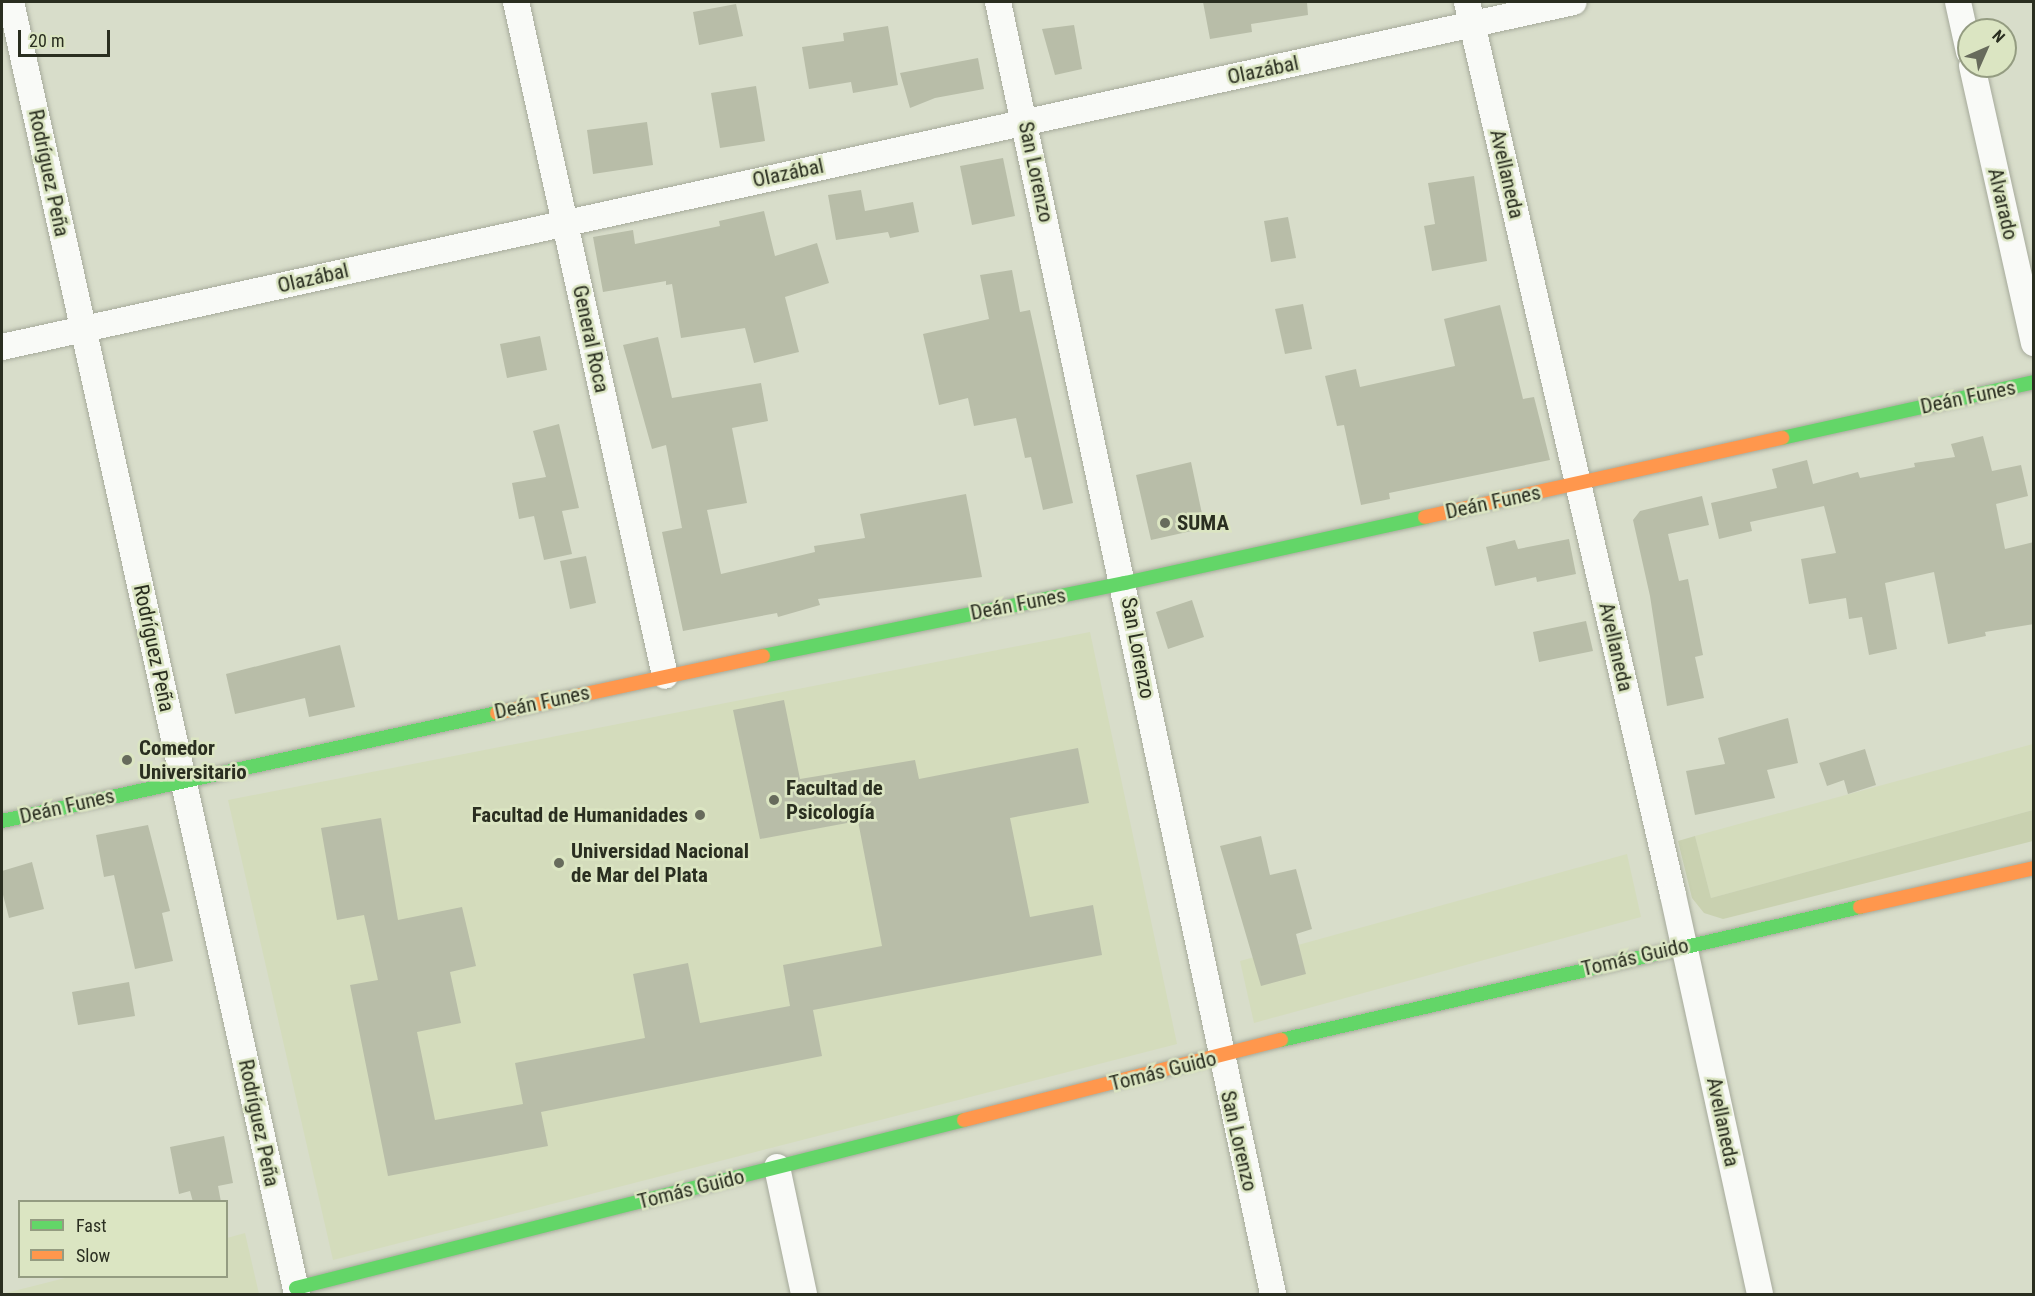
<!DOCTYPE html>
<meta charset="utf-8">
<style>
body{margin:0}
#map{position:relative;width:2035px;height:1296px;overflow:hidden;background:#d8ddca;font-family:"Roboto Condensed",sans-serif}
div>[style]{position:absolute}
.built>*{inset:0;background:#d4dcbc}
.green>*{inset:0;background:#c9d1b0}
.building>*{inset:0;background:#b8bda8}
.roads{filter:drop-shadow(0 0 2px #a6aa9b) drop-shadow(0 0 2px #a6aa9b)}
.street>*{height:26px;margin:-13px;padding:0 13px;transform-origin:13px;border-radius:13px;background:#f9faf7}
.fast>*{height:14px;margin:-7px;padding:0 7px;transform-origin:7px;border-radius:7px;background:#63d668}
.slow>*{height:14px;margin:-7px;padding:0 7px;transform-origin:7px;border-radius:7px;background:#ff974d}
.dots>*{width:16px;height:16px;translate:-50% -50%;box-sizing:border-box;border:3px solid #dbe5c2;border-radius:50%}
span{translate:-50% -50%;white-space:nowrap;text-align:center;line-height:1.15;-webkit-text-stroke:5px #dbe5c2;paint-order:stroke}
.street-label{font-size:21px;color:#2a2e20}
.poi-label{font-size:21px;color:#2a2e20;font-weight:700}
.left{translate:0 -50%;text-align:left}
.right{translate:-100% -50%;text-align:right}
.frame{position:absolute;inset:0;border:3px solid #2a2e20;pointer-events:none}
.legend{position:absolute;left:18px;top:1200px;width:210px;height:78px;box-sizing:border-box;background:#dbe5c2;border:2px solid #949c81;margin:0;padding:8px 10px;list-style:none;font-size:18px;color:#2a2e20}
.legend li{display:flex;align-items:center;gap:12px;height:30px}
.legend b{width:30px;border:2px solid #949c81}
.north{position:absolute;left:1957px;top:18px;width:60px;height:60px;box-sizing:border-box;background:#dbe5c2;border:2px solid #949c81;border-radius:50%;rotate:45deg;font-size:16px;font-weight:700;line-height:24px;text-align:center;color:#2a2e20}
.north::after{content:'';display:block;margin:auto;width:21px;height:27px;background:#676b5c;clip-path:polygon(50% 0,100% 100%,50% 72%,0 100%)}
.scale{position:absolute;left:18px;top:30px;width:92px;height:27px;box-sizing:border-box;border:3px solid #2a2e20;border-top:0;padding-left:8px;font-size:18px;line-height:21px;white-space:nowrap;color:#2a2e20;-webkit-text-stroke:4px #dbe5c2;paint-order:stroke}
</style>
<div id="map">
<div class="built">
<div style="clip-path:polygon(1090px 632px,1177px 1044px,333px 1260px,228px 800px)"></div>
<div style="clip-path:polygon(2033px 744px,2033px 810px,1711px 898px,1695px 836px)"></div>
<div style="clip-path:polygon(1627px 854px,1641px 917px,1254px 1023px,1240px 961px)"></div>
<div style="clip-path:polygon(245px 1233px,259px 1294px,2px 1294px,69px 1277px,226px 1276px,227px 1238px)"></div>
</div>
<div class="green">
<div style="clip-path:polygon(2033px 810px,2033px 841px,1723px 919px,1704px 913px,1692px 898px,1678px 841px,1695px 836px,1711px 898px)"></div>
</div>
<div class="building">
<div style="clip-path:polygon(1203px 2px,1307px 2px,1308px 15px,1251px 24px,1252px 32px,1210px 39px)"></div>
<div style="clip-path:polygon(736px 4px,743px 36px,699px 45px,693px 12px)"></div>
<div style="clip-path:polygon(1074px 25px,1082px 69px,1055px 75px,1042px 29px)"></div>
<div style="clip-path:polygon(888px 26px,898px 85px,853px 93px,851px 82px,809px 89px,802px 47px,844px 41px,843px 33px)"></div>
<div style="clip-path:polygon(978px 58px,984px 89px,935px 98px,910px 108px,900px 73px)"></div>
<div style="clip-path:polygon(756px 86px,765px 141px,720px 148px,711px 93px)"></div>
<div style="clip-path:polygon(647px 122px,653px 165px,593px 174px,587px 130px)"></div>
<div style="clip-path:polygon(1003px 158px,1015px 216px,972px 225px,960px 166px)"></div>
<div style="clip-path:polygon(1474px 176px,1487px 261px,1432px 271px,1424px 226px,1435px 224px,1428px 183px)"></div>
<div style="clip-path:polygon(861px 190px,865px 211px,913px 202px,919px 232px,890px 238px,888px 232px,836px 240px,828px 195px)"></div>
<div style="clip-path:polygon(764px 211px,775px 256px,817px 243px,829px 283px,785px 297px,799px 352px,754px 363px,745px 328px,681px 338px,672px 284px,666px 285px,666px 281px,603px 292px,593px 237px,633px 230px,635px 244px,720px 226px,719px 221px)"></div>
<div style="clip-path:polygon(1288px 217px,1296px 258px,1271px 262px,1264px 221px)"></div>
<div style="clip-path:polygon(1012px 270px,1020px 312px,1030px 310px,1073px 503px,1043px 510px,1031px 457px,1025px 458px,1016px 418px,974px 426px,968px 398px,939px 405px,923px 334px,989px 319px,980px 275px)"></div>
<div style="clip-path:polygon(1303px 304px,1312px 349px,1285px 354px,1275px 309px)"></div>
<div style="clip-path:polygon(1500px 305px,1523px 399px,1534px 397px,1550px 460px,1389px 493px,1390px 499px,1361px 505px,1344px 425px,1337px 426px,1325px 376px,1356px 369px,1360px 387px,1455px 366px,1444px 319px)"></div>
<div style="clip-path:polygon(540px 336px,547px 370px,507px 378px,500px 344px)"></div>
<div style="clip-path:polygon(658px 337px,672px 398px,761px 383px,768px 421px,732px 428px,747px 503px,707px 510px,721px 574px,815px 552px,814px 546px,865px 538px,860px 514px,966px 494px,982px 577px,818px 599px,820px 605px,778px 617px,777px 613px,683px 631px,662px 532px,682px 528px,666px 445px,652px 449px,623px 345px)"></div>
<div style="clip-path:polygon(559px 424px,579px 508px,562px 511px,572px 554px,544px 560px,534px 516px,519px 519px,512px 483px,546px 477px,533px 431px)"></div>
<div style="clip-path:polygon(1983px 436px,1992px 471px,2021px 465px,2028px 496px,1996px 504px,2005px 549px,2034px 542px,2034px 624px,1985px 632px,1986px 636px,1948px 644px,1934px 572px,1885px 583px,1897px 649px,1869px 655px,1862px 617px,1849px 619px,1846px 598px,1809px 604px,1801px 559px,1836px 553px,1824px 506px,1750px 522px,1752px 531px,1719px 539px,1711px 503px,1777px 488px,1772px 469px,1807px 460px,1813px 484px,1858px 472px,1860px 478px,1915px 467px,1914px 463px,1955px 457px,1951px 444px)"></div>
<div style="clip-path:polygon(1191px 462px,1205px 528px,1151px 540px,1136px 475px)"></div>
<div style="clip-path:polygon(1702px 496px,1709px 525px,1668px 534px,1679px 581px,1688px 579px,1703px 655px,1695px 657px,1704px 698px,1667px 706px,1650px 596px,1633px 520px,1640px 511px)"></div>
<div style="clip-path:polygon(1569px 539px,1576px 574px,1537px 582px,1536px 577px,1495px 586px,1486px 547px,1515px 540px,1518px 549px)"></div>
<div style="clip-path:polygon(586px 556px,596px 603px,570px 609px,560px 561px)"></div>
<div style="clip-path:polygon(1192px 600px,1204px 637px,1168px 649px,1156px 612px)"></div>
<div style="clip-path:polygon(1586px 621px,1593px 651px,1539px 662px,1533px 632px)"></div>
<div style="clip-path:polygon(340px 645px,355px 707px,309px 717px,305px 698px,235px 714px,226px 674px)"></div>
<div style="clip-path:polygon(784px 700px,800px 779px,915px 760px,919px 779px,1078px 748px,1089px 803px,1010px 818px,1030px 917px,1093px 905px,1102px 955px,813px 1010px,822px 1056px,541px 1112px,548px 1146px,388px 1176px,350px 985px,378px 980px,364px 915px,337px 920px,321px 828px,381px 818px,398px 920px,462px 907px,476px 966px,450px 972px,461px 1023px,417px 1032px,435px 1120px,523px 1104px,515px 1063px,645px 1038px,633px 974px,688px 963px,700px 1023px,790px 1006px,783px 965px,882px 946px,858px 821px,760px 839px,733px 710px)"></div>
<div style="clip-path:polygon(1788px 718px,1798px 763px,1767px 770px,1775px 798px,1695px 815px,1686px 771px,1725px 764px,1718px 738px)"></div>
<div style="clip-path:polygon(1865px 749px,1876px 785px,1848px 794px,1844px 780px,1827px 786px,1819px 763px)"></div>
<div style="clip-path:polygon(148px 825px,170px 911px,162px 913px,173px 961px,135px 969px,114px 875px,104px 877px,96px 835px)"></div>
<div style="clip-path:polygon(1261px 836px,1270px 875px,1296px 869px,1312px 929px,1296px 934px,1306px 974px,1261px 986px,1220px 846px)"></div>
<div style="clip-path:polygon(32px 862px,44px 909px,9px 918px,2px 891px,2px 871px)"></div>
<div style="clip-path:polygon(129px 982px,135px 1016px,78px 1025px,72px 992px)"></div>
<div style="clip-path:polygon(224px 1136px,233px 1183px,218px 1186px,221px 1202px,193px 1202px,190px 1191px,179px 1194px,170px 1147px)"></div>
</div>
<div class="roads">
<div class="street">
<div style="left:11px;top:2px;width:1323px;rotate:77.52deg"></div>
<div style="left:516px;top:2px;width:690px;rotate:77.53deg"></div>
<div style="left:998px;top:2px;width:1321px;rotate:77.98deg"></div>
<div style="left:1467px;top:2px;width:916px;rotate:77.01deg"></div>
<div style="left:1673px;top:895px;width:408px;rotate:77.7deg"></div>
<div style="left:1958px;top:2px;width:51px;rotate:77.6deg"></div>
<div style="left:1972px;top:66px;width:284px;rotate:77.4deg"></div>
<div style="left:2px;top:347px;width:1609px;rotate:-12.38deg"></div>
<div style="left:777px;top:1167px;width:130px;rotate:78deg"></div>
</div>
<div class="fast">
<div style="left:1782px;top:438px;width:258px;rotate:-12.5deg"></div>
<div style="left:763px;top:656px;width:369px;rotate:-11.4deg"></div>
<div style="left:1125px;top:583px;width:307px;rotate:-12.4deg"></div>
<div style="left:2px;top:821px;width:507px;rotate:-12.31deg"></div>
<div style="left:1281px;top:1040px;width:594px;rotate:-12.94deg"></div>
<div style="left:296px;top:1288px;width:689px;rotate:-14.12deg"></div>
</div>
<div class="slow">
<div style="left:1425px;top:517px;width:366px;rotate:-12.5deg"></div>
<div style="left:497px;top:713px;width:272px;rotate:-12.1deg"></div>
<div style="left:1860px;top:907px;width:178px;rotate:-12.6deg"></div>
<div style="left:964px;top:1120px;width:327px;rotate:-14.2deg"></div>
</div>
</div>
<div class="dots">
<div style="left:1165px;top:523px;background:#676b5c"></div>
<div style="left:127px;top:760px;background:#676b5c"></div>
<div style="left:774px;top:800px;background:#676b5c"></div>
<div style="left:700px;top:815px;background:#676b5c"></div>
<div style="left:559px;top:863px;background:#676b5c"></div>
</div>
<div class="street-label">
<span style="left:1263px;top:70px;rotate:-12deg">Olazábal</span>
<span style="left:1036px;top:172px;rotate:78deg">San Lorenzo</span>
<span style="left:49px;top:173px;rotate:78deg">Rodríguez Peña</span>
<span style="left:788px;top:173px;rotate:-12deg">Olazábal</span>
<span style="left:1507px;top:174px;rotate:77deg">Avellaneda</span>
<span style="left:2003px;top:204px;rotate:77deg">Alvarado</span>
<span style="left:313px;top:278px;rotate:-13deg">Olazábal</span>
<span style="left:591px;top:339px;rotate:78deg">General Roca</span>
<span style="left:1968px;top:397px;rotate:-12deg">Deán Funes</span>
<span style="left:1493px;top:502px;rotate:-12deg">Deán Funes</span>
<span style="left:1018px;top:604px;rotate:-11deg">Deán Funes</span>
<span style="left:1616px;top:647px;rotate:77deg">Avellaneda</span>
<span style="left:154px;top:648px;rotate:78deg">Rodríguez Peña</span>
<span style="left:1138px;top:648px;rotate:79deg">San Lorenzo</span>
<span style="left:542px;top:702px;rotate:-12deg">Deán Funes</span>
<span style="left:67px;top:806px;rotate:-13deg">Deán Funes</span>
<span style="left:1635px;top:957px;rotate:-13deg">Tomás Guido</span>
<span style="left:1163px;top:1071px;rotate:-14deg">Tomás Guido</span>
<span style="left:1723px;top:1122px;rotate:78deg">Avellaneda</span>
<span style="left:259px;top:1123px;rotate:78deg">Rodríguez Peña</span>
<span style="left:1239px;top:1141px;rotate:77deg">San Lorenzo</span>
<span style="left:691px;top:1189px;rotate:-14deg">Tomás Guido</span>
</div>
<div class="poi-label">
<span class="left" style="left:1177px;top:523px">SUMA</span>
<span class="left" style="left:139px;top:760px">Comedor<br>Universitario</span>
<span class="left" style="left:786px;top:800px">Facultad de<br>Psicología</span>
<span class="right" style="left:688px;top:815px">Facultad de Humanidades</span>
<span class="left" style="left:571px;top:863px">Universidad Nacional<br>de Mar del Plata</span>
</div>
<div class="frame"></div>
<ul class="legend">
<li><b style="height:8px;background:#63d668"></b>Fast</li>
<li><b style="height:8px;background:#ff974d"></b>Slow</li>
</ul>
<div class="north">N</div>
<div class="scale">20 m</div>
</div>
